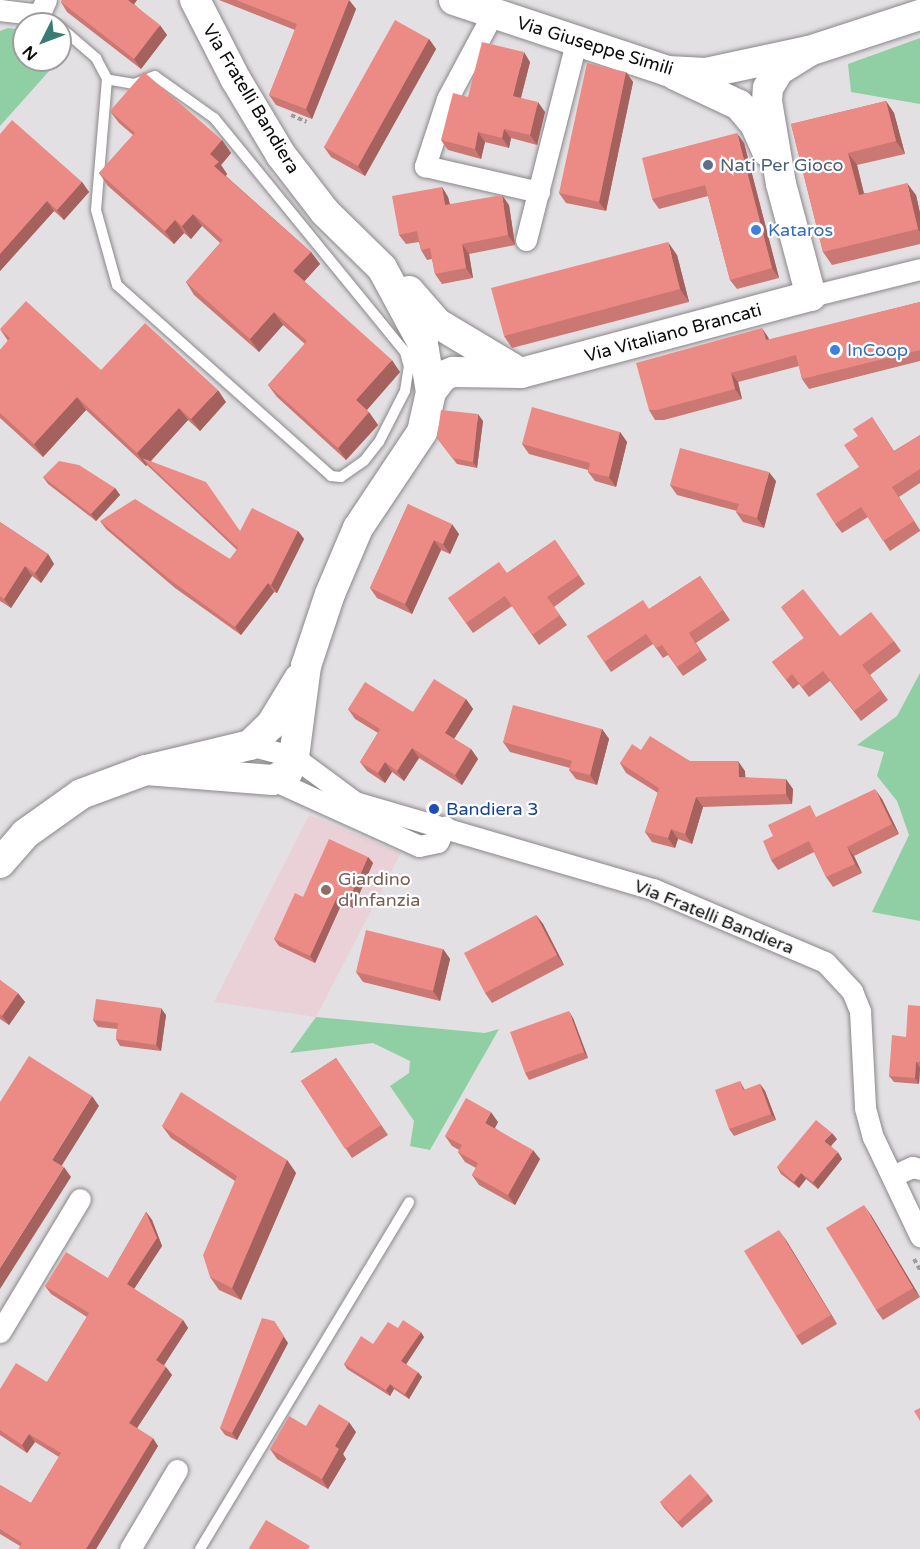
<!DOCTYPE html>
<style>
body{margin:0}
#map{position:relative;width:920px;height:1549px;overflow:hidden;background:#e3e0e4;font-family:"Varela Round",sans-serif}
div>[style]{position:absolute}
.education>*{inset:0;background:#ead0d7}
.green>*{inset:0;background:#90cfa4}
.path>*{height:4px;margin-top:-2px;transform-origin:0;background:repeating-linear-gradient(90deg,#9f9c9f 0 4.5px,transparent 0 7.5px)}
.roads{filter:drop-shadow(0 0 2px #8a878a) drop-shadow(0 0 2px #8a878a)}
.lane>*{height:10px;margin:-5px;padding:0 5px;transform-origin:5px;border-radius:5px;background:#fff}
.street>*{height:21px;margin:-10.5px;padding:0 10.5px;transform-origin:10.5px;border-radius:10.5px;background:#fff}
.secondary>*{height:30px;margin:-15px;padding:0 15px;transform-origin:15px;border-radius:15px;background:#fff}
.wall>*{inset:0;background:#cb7773}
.shaded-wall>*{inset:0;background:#a5615e}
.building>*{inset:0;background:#ec8a86}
.dots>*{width:16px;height:16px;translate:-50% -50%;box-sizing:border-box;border:3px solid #fff;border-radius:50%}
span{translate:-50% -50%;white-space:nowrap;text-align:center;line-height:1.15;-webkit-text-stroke:4.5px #fff;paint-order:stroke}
.street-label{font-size:18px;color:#0c0b0c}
.service-label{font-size:18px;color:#4e5e75}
.left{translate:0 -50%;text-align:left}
.shop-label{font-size:18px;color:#366cbe}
.transit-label{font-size:18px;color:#164399}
.education-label{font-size:18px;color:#785e54}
.north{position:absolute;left:12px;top:12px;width:60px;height:60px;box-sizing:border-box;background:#fff;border:2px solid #9e9d9e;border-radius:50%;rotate:228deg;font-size:16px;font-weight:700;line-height:24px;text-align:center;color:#0c0b0c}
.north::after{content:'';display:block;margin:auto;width:21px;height:27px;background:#387d73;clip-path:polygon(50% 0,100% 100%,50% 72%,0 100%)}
</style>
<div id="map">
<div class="education">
<div style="clip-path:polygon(309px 815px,401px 853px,316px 1017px,214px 1002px)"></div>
</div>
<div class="green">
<div style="clip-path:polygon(8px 28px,24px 30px,24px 60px,59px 60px,0 126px,0 31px)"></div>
<div style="clip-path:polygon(920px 38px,920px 104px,851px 92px,848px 64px)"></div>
<div style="clip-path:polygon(920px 673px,920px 921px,872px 912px,909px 835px,897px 801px,877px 776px,884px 752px,857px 745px,897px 716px)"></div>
<div style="clip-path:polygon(316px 1017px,485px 1033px,499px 1029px,430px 1150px,410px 1146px,414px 1121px,390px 1086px,409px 1073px,410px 1061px,373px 1043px,290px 1053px)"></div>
</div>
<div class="path">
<div style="left:291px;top:115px;width:17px;rotate:24deg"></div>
<div style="left:914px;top:1259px;width:13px;rotate:61deg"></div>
</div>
<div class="roads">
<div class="lane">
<div style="left:60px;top:27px;width:48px;rotate:40.7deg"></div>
<div style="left:96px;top:58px;width:24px;rotate:62deg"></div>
<div style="left:107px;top:79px;width:131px;rotate:94.8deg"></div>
<div style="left:96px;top:210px;width:78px;rotate:74.4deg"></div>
<div style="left:117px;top:285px;width:287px;rotate:41.7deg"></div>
<div style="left:331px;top:476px;width:10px;rotate:6deg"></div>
<div style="left:341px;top:477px;width:28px;rotate:-35deg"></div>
<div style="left:364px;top:461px;width:24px;rotate:-52deg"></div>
<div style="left:379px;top:442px;width:57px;rotate:-63deg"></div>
<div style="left:405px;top:391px;width:24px;rotate:-81deg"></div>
<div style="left:409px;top:367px;width:16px;rotate:-105deg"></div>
<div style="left:405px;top:352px;width:302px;rotate:-129.2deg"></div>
<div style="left:214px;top:118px;width:72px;rotate:-144.6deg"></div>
<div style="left:155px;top:76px;width:22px;rotate:159deg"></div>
<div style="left:134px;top:84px;width:27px;rotate:-170deg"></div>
<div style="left:200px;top:1549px;width:405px;rotate:-58.9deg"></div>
</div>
<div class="street">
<div style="left:0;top:10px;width:34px;rotate:7deg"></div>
<div style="left:34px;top:14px;width:8px;rotate:-23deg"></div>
<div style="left:41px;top:11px;width:12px;rotate:-66deg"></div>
<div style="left:492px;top:15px;width:95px;rotate:118.2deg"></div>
<div style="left:447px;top:99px;width:71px;rotate:108.2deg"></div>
<div style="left:425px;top:166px;width:117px;rotate:12.8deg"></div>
<div style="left:526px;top:240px;width:204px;rotate:-75.8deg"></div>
<div style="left:811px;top:296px;width:112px;rotate:-13.9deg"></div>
<div style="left:250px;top:745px;width:46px;rotate:15.3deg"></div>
<div style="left:294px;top:757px;width:76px;rotate:36.4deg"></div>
<div style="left:355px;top:802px;width:310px;rotate:16.3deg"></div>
<div style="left:653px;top:889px;width:187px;rotate:23deg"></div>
<div style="left:825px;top:962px;width:40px;rotate:47deg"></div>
<div style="left:852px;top:991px;width:22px;rotate:68deg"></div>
<div style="left:860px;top:1011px;width:97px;rotate:87deg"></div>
<div style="left:865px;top:1108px;width:30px;rotate:75deg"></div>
<div style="left:873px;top:1137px;width:110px;rotate:64.6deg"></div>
<div style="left:273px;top:780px;width:160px;rotate:24.3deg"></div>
<div style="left:419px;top:846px;width:19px;rotate:-12deg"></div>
<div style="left:438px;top:842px;width:17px;rotate:-66deg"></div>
<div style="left:892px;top:1176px;width:22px;rotate:-24deg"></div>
<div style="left:912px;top:1167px;width:8px;rotate:14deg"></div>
<div style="left:0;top:1332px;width:155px;rotate:-59deg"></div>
<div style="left:130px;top:1549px;width:92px;rotate:-59.3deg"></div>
</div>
<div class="secondary">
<div style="left:454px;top:0;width:225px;rotate:18.4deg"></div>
<div style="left:667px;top:71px;width:39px;rotate:3deg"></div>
<div style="left:706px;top:73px;width:105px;rotate:-12.1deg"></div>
<div style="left:809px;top:51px;width:117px;rotate:-18deg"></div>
<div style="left:675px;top:75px;width:71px;rotate:25.1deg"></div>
<div style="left:739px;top:105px;width:25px;rotate:50deg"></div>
<div style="left:755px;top:124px;width:30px;rotate:66deg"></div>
<div style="left:409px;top:291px;width:43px;rotate:48.8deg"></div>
<div style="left:437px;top:323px;width:93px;rotate:31deg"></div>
<div style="left:431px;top:392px;width:20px;rotate:-53deg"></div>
<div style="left:443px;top:376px;width:11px;rotate:-22deg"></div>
<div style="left:453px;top:372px;width:68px;rotate:0.8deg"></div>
<div style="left:521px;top:373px;width:300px;rotate:-14.9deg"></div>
<div style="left:811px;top:296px;width:116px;rotate:-105deg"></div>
<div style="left:781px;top:184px;width:84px;rotate:-99.6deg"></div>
<div style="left:767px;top:101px;width:13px;rotate:-86deg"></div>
<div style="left:768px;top:88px;width:21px;rotate:-59deg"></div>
<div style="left:779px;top:70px;width:36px;rotate:-32deg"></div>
<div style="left:146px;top:770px;width:127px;rotate:4.5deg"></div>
<div style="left:273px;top:780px;width:16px;rotate:-27deg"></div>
<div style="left:287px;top:773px;width:17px;rotate:-66deg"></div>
<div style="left:294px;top:757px;width:92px;rotate:-82.5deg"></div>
<div style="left:306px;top:666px;width:76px;rotate:-71.6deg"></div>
<div style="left:330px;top:594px;width:72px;rotate:-67deg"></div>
<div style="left:358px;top:528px;width:115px;rotate:-56.3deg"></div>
<div style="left:422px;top:432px;width:41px;rotate:-77.3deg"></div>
<div style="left:431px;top:392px;width:49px;rotate:-99.5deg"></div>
<div style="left:423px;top:344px;width:86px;rotate:-118.3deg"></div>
<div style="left:382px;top:268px;width:80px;rotate:-135.5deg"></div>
<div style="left:325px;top:212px;width:72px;rotate:-127.7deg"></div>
<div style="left:281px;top:155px;width:90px;rotate:-120.9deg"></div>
<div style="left:235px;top:78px;width:88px;rotate:-117.1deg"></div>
<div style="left:0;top:863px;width:38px;rotate:-49deg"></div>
<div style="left:25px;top:834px;width:69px;rotate:-35.5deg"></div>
<div style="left:81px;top:794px;width:69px;rotate:-20.3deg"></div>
<div style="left:146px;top:770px;width:107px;rotate:-13.5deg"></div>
<div style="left:250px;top:745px;width:29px;rotate:-44deg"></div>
<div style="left:271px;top:725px;width:54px;rotate:-58.7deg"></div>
</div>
</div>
<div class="wall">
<div style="clip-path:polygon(62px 0,137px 0,134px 4px,167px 35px,141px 69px,67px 12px,61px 2px)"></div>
<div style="clip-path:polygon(219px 0,349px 0,356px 9px,312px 119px,276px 105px,269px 95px,295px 30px)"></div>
<div style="clip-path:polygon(429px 39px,436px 49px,365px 176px,331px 157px,324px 147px)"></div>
<div style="clip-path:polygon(530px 62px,521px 98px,545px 112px,537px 145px,511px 138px,509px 148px,485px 142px,481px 159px,448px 150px,441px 140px,468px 97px)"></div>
<div style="clip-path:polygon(626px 72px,633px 82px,606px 211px,566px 203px,559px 193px)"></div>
<div style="clip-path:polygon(886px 101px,894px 113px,905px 154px,857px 165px,864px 193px,916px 195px,920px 213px,920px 244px,832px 265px,823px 252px,791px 124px)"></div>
<div style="clip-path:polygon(110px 111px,222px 140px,231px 153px,221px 165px,227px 174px,226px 176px,311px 252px,320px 264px,304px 281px,400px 372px,367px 410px,378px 425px,346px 460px,277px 397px,268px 385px,305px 344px,283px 325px,259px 352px,194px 295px,186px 282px,220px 243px,202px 226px,191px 239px,184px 233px,174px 244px,108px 186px,99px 173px,133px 135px,119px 123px)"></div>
<div style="clip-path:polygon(0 134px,82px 182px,89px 192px,64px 220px,54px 211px,0 271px)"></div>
<div style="clip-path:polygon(744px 143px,779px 278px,737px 289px,730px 280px,708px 196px,659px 209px,652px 199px)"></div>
<div style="clip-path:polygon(442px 187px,448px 197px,450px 204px,509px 205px,515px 245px,469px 254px,473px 278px,442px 284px,435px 274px,432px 259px,427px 260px,421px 250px,419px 242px,406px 244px,399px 235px)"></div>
<div style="clip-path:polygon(677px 255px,689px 302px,512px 348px,504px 336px)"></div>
<div style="clip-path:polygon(920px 302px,920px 361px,809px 389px,802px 379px,799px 366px,738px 382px,742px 399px,664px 420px,655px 420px,649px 410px,768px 337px,769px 340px)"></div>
<div style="clip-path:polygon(0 329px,101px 370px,226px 402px,200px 431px,188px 420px,151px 461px,240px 531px,298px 531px,304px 539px,277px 593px,274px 592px,241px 635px,175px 588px,106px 529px,100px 521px,230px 559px,237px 550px,147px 465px,146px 466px,86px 410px,43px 457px,0 418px,0 350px,8px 341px)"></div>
<div style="clip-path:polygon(872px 417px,894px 451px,920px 435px,920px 483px,899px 497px,920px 530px,920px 531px,890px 551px,868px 517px,842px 533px,835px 524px,859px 467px,858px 436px)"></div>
<div style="clip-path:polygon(483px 421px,477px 468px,457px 464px,437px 438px)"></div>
<div style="clip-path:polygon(620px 432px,627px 442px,616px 487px,595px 481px,588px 472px,588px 470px,529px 454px,522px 444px)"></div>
<div style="clip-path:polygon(43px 477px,115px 488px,120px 495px,96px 521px,48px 484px)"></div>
<div style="clip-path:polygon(776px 481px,764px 528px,743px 522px,736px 512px,737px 511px,677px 495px,670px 485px)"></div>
<div style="clip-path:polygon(408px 504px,459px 534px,450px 554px,441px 550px,412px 614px,377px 598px,370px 588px)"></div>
<div style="clip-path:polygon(0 522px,48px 554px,54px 564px,41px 583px,32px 576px,11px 608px,0 601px)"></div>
<div style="clip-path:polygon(555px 540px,585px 584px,554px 607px,567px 625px,539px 645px,512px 606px,473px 633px,448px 598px,507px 573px)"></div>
<div style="clip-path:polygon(700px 576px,730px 620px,696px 643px,707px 660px,683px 676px,668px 655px,663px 658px,653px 644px,611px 672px,587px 636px,649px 609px)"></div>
<div style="clip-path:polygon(781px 607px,840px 636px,894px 641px,901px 651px,870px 675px,888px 700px,861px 721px,830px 681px,809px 697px,799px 684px,793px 689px,772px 662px,804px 638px)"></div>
<div style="clip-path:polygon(466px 699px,473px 709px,454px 739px,471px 749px,478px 759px,462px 785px,419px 758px,404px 781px,392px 772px,385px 783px,367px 771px,360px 762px,378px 733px,355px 719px,348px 709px,413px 712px)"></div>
<div style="clip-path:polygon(602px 729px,609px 739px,597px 785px,576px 779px,569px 770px,570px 768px,510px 752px,503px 742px)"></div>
<div style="clip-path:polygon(641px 750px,690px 761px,745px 771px,745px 777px,793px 789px,792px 804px,703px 807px,692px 844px,678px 839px,675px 848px,652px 842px,645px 832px,658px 793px,626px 773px,620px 763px)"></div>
<div style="clip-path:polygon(882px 799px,899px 834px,854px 856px,862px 873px,833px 887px,826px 877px,814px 852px,778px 870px,771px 860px,817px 817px)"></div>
<div style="clip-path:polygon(368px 857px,373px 863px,353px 908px,342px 903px,315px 963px,279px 946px,274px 939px,303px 897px)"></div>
<div style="clip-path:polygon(536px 915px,543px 924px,564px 965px,492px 1003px,485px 993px)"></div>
<div style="clip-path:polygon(443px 949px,450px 959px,440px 1001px,363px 982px,356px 972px)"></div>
<div style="clip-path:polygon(0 980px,25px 1002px,9px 1025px,0 1019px)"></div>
<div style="clip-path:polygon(920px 1006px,920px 1068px,919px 1084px,894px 1082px,889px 1076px)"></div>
<div style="clip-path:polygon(166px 1015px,161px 1051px,120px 1046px,116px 1039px,117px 1029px,98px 1027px,93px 1020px)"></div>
<div style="clip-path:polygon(573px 1018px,588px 1058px,529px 1080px,525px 1073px)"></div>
<div style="clip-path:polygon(336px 1058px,388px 1135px,352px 1158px,301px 1081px)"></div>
<div style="clip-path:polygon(740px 1081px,745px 1090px,760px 1084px,765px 1091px,776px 1120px,734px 1136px,729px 1129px)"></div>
<div style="clip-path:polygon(498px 1122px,495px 1128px,540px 1159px,515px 1205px,479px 1185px,472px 1175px,476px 1168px,465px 1162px,458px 1152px,459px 1150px,452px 1146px,445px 1136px)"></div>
<div style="clip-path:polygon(162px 1126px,287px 1160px,296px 1173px,241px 1300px,219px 1290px,210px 1277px,235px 1181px,171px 1138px)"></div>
<div style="clip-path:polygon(837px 1139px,831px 1146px,842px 1159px,818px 1189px,806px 1179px,799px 1188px,781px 1174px,777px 1167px)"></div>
<div style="clip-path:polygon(146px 1212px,152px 1220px,162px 1246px,134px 1289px,183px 1320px,188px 1328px,164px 1365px,172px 1375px,137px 1428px,158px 1446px,96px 1549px,19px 1549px,20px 1546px,0 1534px,0 1485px,31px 1503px,59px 1457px,35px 1442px,27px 1453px,0 1435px,0 1389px,47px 1382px,87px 1317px,51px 1294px,45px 1286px,108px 1278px)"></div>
<div style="clip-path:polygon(871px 1215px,920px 1297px,883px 1320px,876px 1310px)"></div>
<div style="clip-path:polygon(786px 1240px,837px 1324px,802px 1345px,796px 1336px)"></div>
<div style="clip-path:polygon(398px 1328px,424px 1337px,406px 1364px,422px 1377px,409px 1399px,394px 1389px,390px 1396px,347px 1369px,344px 1364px)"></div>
<div style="clip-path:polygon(288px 1343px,237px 1440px,225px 1435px,220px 1428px)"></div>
<div style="clip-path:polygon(306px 1426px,356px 1432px,343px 1454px,346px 1459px,328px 1489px,277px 1459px,270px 1449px)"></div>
<div style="clip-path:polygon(708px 1494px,713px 1501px,682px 1528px,664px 1508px,660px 1502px)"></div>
</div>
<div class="shaded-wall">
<div style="clip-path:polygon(126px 0,137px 0,132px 7px)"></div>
<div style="clip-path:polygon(349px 0,356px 9px,312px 119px,306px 109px)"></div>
<div style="clip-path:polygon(160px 25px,167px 35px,141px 69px,134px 59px)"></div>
<div style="clip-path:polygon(429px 39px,436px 49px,365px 176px,358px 166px)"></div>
<div style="clip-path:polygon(524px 52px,530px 62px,519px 105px,513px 96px)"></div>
<div style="clip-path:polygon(626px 72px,633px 82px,606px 211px,599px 202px)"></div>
<div style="clip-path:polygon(886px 101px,894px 113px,905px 154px,896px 141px)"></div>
<div style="clip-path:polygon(538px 102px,545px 112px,537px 145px,530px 135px)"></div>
<div style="clip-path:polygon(504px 129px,511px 138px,509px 148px,502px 138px)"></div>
<div style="clip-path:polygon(478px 132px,485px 142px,481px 159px,475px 149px)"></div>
<div style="clip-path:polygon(737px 133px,744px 143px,779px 278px,772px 268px)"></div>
<div style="clip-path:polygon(222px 140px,231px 153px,221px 165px,227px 174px,223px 179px,214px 166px,210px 154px)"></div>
<div style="clip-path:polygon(848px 153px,857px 165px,867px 207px,859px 195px)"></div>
<div style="clip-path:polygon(82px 182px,89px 192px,64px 220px,57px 210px)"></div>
<div style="clip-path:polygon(907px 183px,916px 195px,920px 213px,920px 232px,918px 229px)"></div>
<div style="clip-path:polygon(442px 187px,448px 197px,452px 215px,445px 205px)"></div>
<div style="clip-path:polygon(502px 195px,509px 205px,515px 245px,508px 235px)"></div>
<div style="clip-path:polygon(47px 201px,54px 211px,0 271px,0 254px)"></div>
<div style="clip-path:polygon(193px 214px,202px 226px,191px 239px,182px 226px)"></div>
<div style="clip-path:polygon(175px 220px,184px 233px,174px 244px,165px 231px)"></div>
<div style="clip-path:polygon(668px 242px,677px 255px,689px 302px,680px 289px)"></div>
<div style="clip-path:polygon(462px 244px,469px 254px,473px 278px,466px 268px)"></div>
<div style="clip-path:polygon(311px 252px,320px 264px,302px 284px,293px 271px)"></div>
<div style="clip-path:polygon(274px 312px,283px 325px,259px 352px,250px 339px)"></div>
<div style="clip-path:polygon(762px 328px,768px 337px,773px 350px,766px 340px)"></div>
<div style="clip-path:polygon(392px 360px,400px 372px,365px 412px,356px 400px)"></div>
<div style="clip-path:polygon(731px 373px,738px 382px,742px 399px,735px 389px)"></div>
<div style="clip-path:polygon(218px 390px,226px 402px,200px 431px,191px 419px)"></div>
<div style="clip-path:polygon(77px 397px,86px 410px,43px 457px,34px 444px)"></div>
<div style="clip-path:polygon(179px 408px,188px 420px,148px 464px,142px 458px,147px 465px,146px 466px,137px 453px)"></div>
<div style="clip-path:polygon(369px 412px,378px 425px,346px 460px,338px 448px)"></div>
<div style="clip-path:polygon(478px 414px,483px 421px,477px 468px,473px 462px)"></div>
<div style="clip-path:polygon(620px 432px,627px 442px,616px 487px,609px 477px)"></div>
<div style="clip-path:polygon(769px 472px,776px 481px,764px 528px,757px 518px)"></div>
<div style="clip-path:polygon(115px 488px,120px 495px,96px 521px,91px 514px)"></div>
<div style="clip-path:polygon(452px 524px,459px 534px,450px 554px,443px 544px)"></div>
<div style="clip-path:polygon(298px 531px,304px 539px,277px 593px,271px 585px)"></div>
<div style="clip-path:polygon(434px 540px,441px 550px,412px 614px,405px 604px)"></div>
<div style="clip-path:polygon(48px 554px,54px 564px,41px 583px,35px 573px)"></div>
<div style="clip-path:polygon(25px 566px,32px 576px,11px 608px,4px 599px)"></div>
<div style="clip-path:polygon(268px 583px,274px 592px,241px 635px,235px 627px)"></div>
<div style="clip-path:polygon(466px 699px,473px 709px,452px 742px,445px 733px)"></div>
<div style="clip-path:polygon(602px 729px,609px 739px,597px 785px,590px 775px)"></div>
<div style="clip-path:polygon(412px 748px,419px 758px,404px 781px,397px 771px)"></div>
<div style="clip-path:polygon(471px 749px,478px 759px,462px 785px,455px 775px)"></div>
<div style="clip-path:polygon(738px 761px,745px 771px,746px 787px,739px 777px)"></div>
<div style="clip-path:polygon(385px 762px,392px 772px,385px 783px,378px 773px)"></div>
<div style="clip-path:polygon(786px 779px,793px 789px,792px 804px,786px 794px)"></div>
<div style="clip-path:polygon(875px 789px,882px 799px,899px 834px,892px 824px)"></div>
<div style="clip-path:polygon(696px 797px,703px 807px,692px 844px,685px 834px)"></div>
<div style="clip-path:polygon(671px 829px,678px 839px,675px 848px,668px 838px)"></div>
<div style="clip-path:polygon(847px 847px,854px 856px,862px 873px,855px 864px)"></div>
<div style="clip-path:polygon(368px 857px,373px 863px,353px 908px,348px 902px)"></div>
<div style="clip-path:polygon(337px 897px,342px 903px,315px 963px,310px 956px)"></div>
<div style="clip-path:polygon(536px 915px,543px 924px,564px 965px,557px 955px)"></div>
<div style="clip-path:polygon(443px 949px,450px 959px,440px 1001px,433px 991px)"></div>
<div style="clip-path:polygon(18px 993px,25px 1002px,9px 1025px,2px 1016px)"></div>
<div style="clip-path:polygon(161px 1008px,166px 1015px,161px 1051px,156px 1045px)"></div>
<div style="clip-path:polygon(569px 1011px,573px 1018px,588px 1058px,584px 1052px)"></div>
<div style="clip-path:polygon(916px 1062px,920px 1068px,919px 1084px,915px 1078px)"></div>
<div style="clip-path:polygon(760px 1084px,765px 1091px,776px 1120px,771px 1114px)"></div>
<div style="clip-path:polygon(92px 1096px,99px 1106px,59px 1170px,52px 1160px)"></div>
<div style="clip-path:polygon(491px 1112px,498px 1122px,492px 1133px,485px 1123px)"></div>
<div style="clip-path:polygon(832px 1133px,837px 1139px,829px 1148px,824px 1141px)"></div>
<div style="clip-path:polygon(533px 1150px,540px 1159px,515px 1205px,508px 1195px)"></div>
<div style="clip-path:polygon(838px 1152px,842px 1159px,818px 1189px,813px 1182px)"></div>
<div style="clip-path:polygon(287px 1160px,296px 1173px,241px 1300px,232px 1288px)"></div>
<div style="clip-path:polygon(64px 1167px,71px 1177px,0 1289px,0 1268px)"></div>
<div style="clip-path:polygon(801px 1173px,806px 1179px,799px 1188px,794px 1182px)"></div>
<div style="clip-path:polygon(864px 1205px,871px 1215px,920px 1297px,913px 1288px)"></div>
<div style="clip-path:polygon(146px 1212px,152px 1220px,162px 1246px,132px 1292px,127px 1284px)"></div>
<div style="clip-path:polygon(779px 1230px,786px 1240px,837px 1324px,831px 1315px)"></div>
<div style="clip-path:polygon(183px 1320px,188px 1328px,162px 1368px,156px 1360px)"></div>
<div style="clip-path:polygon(274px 1321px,288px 1343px,237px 1440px,232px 1433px)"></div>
<div style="clip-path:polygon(421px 1332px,424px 1337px,405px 1366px,401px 1361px)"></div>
<div style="clip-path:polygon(166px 1367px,172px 1375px,135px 1431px,129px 1423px)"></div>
<div style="clip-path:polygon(418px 1372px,422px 1377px,409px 1399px,405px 1394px)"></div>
<div style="clip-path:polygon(390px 1384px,394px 1389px,390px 1396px,386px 1390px)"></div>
<div style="clip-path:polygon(349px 1422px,356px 1432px,343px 1454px,346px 1459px,328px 1489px,322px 1479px,335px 1446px)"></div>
<div style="clip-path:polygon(29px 1434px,35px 1442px,27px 1453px,22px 1445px)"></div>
<div style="clip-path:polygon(153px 1438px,158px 1446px,96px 1549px,86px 1549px)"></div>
</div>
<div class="building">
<div style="clip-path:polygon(62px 0,128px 0,160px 25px,134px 59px,61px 2px)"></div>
<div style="clip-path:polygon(236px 0,349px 0,306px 109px,269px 95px,297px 24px)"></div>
<div style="clip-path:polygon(395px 20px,429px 39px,358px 166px,324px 147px)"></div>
<div style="clip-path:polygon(482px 42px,524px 52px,513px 96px,538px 102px,530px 135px,504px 129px,502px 138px,478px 132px,475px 149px,441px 140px,453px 93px,468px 97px)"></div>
<div style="clip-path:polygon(587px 63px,626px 72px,599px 202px,559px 193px)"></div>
<div style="clip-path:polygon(144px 72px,222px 140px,210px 154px,219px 162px,214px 166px,311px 252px,293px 271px,392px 360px,356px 400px,369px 412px,338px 448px,268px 385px,307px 341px,274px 312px,250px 339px,186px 282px,223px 240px,193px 214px,182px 226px,175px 220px,165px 231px,99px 173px,135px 133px,110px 111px)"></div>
<div style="clip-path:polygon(886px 101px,896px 141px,848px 153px,859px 195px,907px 183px,918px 229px,823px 252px,791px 124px)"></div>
<div style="clip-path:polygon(12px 120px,82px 182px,57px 210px,47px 201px,0 254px,0 134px)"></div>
<div style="clip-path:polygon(737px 133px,772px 268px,730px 280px,705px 185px,652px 199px,642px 158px)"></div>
<div style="clip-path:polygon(442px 187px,445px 205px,502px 195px,508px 235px,462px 244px,466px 268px,435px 274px,430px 248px,421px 250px,417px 231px,399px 235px,392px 196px)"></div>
<div style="clip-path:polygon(668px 242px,680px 289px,504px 336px,491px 288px)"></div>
<div style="clip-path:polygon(26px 301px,101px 370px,145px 323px,218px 390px,191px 419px,179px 408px,137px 453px,77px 397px,34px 444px,0 413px,0 350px,10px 338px,0 329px)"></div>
<div style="clip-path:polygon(920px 302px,920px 350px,802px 379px,796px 355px,731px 373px,735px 389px,657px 410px,649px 410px,636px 363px,762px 328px,766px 340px)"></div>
<div style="clip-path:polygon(532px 407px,620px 432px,609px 477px,588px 472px,590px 463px,522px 444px)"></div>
<div style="clip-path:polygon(441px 410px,478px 414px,473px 462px,452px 458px,437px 438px)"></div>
<div style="clip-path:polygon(872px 417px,894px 452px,920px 435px,920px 469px,892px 487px,914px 521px,883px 541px,861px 507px,835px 524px,816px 494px,859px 467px,844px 445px,858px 436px,853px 429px)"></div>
<div style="clip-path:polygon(680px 448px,769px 472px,757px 518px,736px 512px,739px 504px,670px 485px)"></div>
<div style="clip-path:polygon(142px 458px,206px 482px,240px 531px,252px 508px,298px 531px,271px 585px,268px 583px,235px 627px,169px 579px,100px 521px,135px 499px,230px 559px,238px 548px)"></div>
<div style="clip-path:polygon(59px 461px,79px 465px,115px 488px,91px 514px,43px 477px)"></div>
<div style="clip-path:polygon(408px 504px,452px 524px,443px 544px,434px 540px,405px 604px,370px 588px)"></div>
<div style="clip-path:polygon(0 522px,48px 554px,35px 573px,25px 566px,4px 599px,0 596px)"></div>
<div style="clip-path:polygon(555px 540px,579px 575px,547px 597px,560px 615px,532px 635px,505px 596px,466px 623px,448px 598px,499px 562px,507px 573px)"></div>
<div style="clip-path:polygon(700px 576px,723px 610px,689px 633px,700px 651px,677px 667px,662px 645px,656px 648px,646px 634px,604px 662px,587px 636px,643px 600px,649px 609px)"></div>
<div style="clip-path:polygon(803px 589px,840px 636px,871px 612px,894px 641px,862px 665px,881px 690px,854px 711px,823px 671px,802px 687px,792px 674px,786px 680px,772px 662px,804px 638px,781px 607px)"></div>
<div style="clip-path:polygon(434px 679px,466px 699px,445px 733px,471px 749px,455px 775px,412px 748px,397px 771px,385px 762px,378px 773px,360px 762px,380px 729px,348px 709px,365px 682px,413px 712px)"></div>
<div style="clip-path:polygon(513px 705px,602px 729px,590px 775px,569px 770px,572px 761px,503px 742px)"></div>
<div style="clip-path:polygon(650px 736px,690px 761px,738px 761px,739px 777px,786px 779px,786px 794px,696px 797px,685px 834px,671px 829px,668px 838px,645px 832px,659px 788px,620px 763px,632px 744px,641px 750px)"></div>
<div style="clip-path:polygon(875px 789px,892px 824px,847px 847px,855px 864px,826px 877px,809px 841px,771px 860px,763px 841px,773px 836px,768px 825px,810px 805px,816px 817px)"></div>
<div style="clip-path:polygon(329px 839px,368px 857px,348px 902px,337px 897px,310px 956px,274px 939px,295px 893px,303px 897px)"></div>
<div style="clip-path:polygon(536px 915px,557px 955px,485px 993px,464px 953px)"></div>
<div style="clip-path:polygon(366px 930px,443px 949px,433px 991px,356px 972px)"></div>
<div style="clip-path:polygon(0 980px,18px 993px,2px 1016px,0 1014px)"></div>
<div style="clip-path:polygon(96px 999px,161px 1008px,156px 1045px,116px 1039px,118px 1023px,93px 1020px)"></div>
<div style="clip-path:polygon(908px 1005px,920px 1006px,920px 1062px,916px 1062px,915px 1078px,889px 1076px,892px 1035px,906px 1037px)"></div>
<div style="clip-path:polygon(569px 1011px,584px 1052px,525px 1073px,510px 1032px)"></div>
<div style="clip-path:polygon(29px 1056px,92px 1096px,52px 1160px,64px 1167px,0 1268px,0 1102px)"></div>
<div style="clip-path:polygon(336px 1058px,381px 1125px,345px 1149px,301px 1081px)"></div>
<div style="clip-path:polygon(740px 1081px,743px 1090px,760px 1084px,771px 1114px,729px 1129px,715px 1090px)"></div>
<div style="clip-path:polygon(181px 1092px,287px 1160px,232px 1288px,210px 1277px,203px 1255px,237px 1176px,162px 1126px)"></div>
<div style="clip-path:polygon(466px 1098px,491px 1112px,485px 1123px,533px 1150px,508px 1195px,472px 1175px,478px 1163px,458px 1152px,462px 1145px,445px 1136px)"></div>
<div style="clip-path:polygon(816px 1120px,832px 1133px,824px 1141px,838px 1152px,813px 1182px,801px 1173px,794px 1182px,777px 1167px)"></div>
<div style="clip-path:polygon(864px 1205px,913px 1288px,876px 1310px,826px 1228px)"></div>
<div style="clip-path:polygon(146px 1212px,157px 1238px,127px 1284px,183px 1320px,156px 1360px,166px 1367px,129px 1423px,153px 1438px,86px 1549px,19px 1549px,22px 1543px,0 1529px,0 1485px,31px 1503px,61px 1453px,29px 1434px,22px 1445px,0 1430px,0 1389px,16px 1363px,47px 1382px,89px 1313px,45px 1286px,66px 1252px,108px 1278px)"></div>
<div style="clip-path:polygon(779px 1230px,831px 1315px,796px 1336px,744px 1251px)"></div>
<div style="clip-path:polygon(262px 1318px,274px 1321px,284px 1336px,232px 1433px,220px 1428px)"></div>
<div style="clip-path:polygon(403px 1320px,421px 1332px,401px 1361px,418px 1372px,405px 1394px,390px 1384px,386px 1390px,344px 1364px,361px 1336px,373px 1344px,388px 1322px,398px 1328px)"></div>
<div style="clip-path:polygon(319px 1404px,349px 1422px,335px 1446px,339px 1449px,322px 1479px,270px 1449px,289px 1416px,306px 1426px)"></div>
<div style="clip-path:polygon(920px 1408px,920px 1421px,914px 1411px)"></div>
<div style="clip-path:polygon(690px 1474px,708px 1494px,678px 1522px,660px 1502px)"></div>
<div style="clip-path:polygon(266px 1520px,310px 1546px,308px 1549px,250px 1549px,249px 1548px)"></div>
</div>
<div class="dots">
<div style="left:708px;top:165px;background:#5c6f8a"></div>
<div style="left:756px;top:230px;background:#3f7fe0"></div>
<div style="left:835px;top:350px;background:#3f7fe0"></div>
<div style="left:434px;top:809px;background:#1a4fb4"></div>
<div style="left:326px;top:890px;background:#8d6e63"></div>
</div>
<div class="street-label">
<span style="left:595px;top:46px;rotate:17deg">Via Giuseppe Simili</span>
<span style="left:251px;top:99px;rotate:59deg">Via Fratelli Bandiera</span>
<span style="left:673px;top:333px;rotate:-15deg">Via Vitaliano Brancati</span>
<span style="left:714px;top:917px;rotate:22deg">Via Fratelli Bandiera</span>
</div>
<div class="service-label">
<span class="left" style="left:720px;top:165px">Nati Per Gioco</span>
</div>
<div class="shop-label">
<span class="left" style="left:768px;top:230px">Kataros</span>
<span class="left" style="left:847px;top:350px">InCoop</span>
</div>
<div class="transit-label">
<span class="left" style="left:446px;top:809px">Bandiera 3</span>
</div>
<div class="education-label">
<span class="left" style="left:338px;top:890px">Giardino<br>d'Infanzia</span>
</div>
<div class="north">N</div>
</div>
